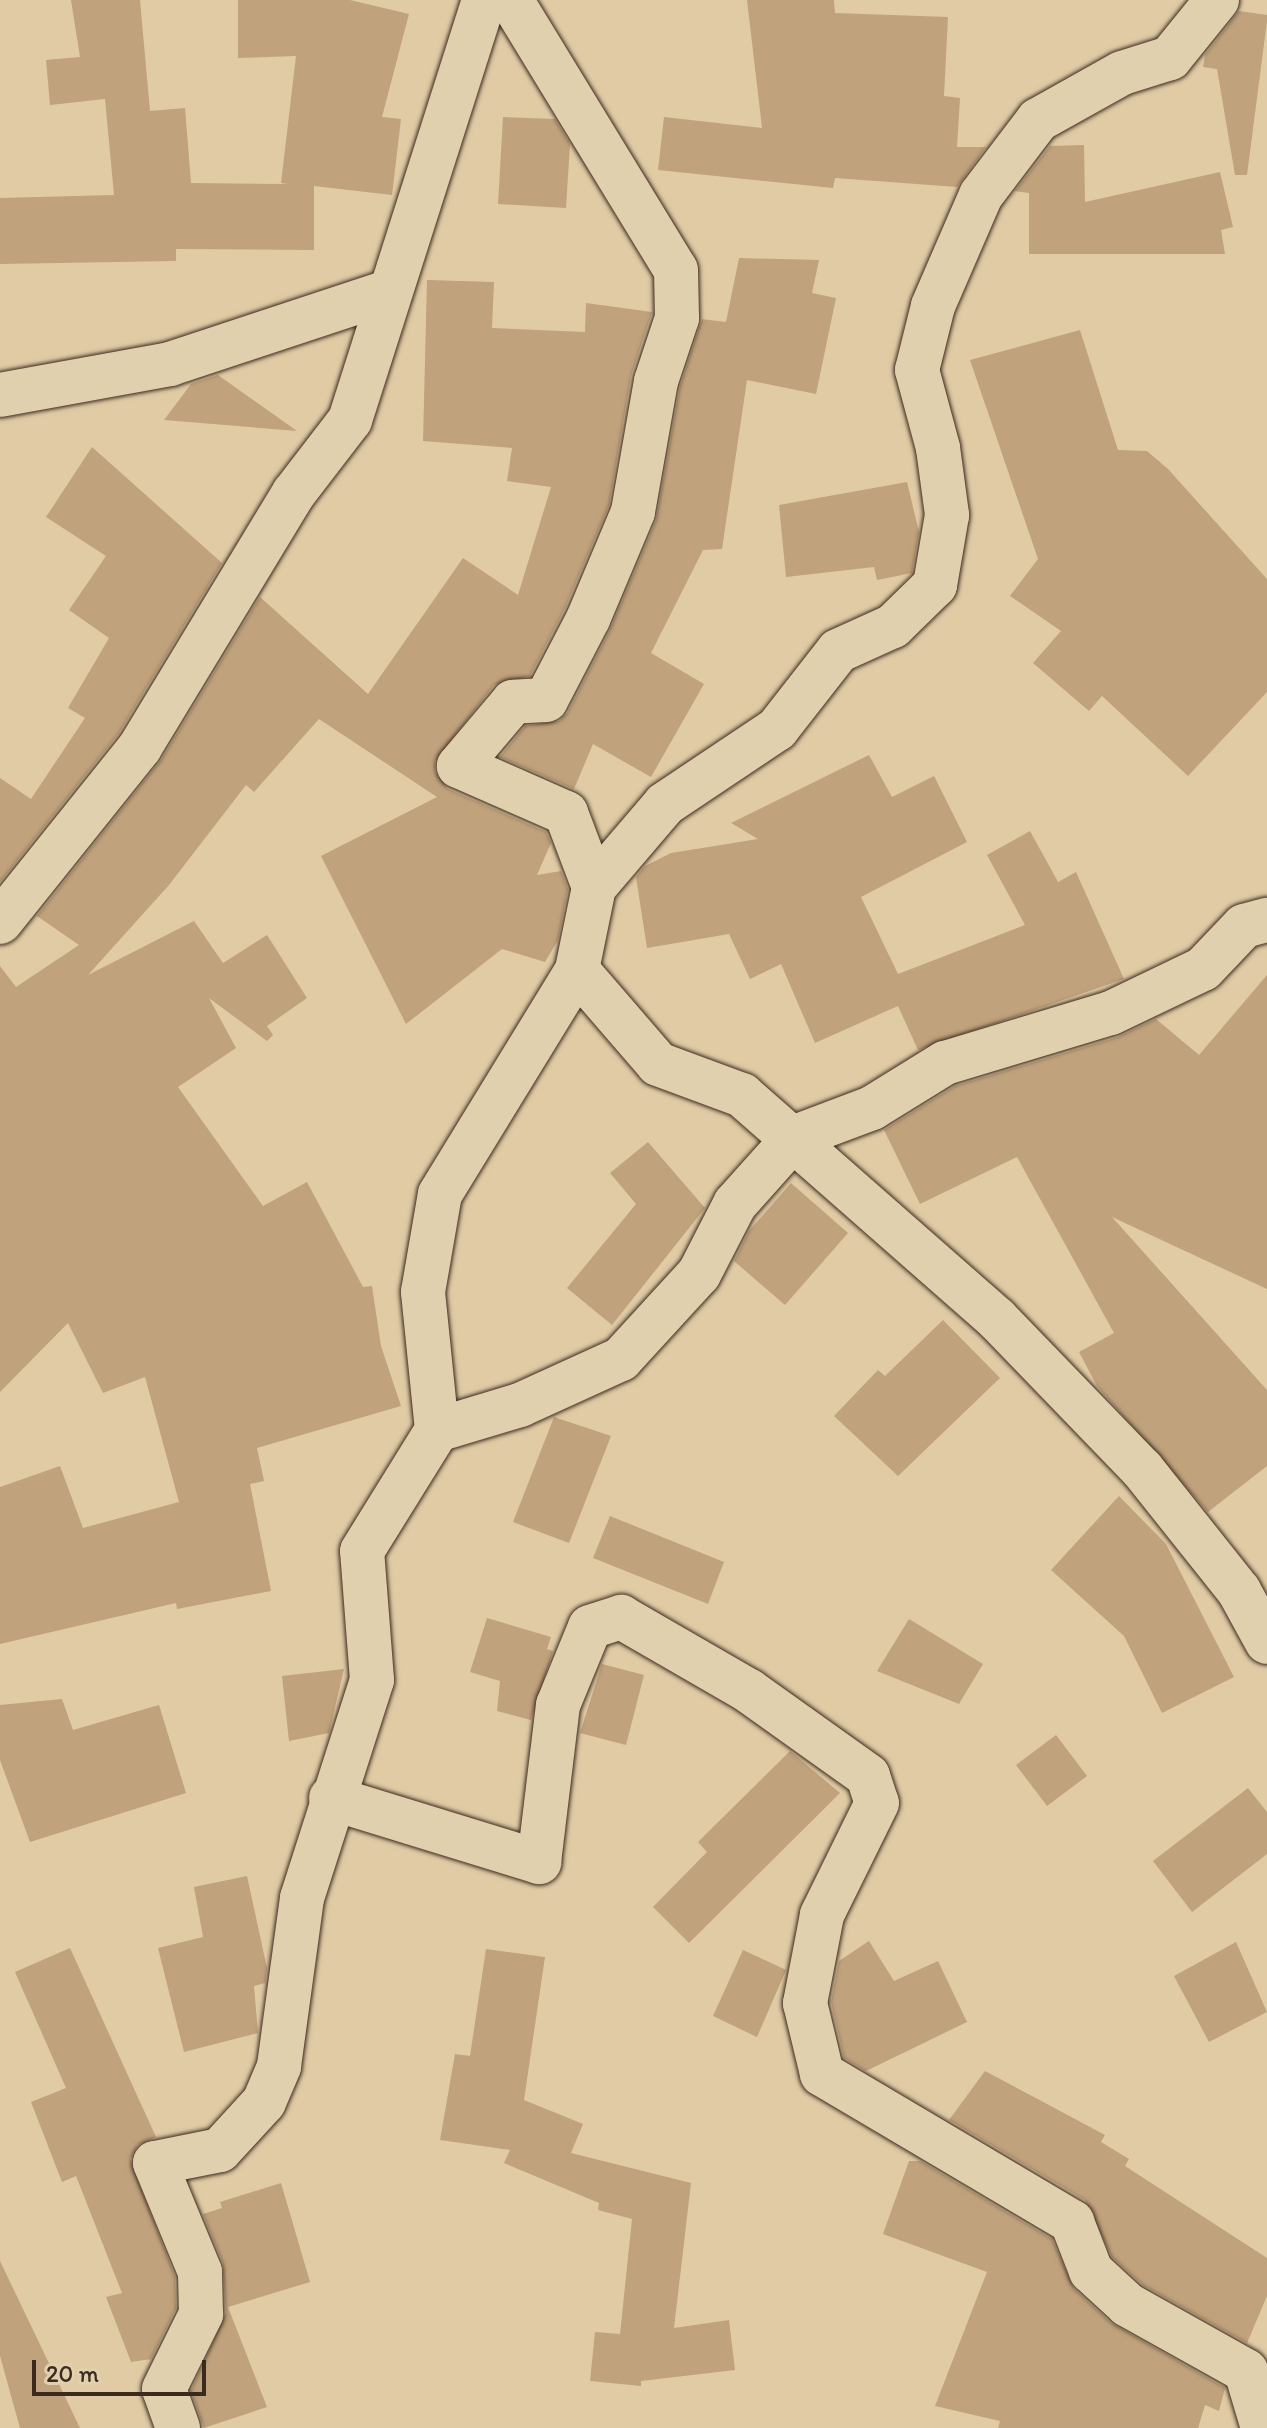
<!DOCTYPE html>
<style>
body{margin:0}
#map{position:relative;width:1267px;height:2428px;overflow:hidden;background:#e1cba5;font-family:Itim,sans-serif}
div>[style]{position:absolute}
.building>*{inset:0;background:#c0a27c}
.roads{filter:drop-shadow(0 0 2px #3b2a1e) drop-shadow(0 0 2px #3b2a1e)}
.minor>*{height:44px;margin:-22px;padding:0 22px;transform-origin:22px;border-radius:22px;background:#e1d0ad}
span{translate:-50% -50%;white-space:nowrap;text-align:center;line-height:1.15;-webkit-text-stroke:6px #e1d0ad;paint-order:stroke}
.scale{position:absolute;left:32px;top:2360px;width:174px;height:36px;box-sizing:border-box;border:4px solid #3b2a1e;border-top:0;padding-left:10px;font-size:24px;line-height:28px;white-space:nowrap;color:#3b2a1e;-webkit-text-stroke:6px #e1d0ad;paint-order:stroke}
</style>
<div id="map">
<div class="building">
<div style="clip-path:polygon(71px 0,140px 0,150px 111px,185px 108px,191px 183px,288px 184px,281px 183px,296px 56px,238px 58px,238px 0,350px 0,409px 14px,382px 117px,401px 119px,392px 195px,314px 186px,314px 250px,176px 249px,176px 261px,0 264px,0 198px,114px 195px,105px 99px,50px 105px,46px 60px,80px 57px)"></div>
<div style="clip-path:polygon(747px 0,834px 0,835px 13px,948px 17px,944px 96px,960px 98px,957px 147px,986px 147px,957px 187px,835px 178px,833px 188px,658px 170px,664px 117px,762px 128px)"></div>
<div style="clip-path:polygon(1239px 11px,1267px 15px,1267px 21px,1247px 175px,1235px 175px,1217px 69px,1203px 67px,1205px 55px)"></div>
<div style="clip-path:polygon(503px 117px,555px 119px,570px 144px,566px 208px,498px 204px)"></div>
<div style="clip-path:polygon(1084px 145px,1085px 202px,1220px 172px,1233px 227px,1221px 230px,1225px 254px,1029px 254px,1029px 193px,1015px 191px,1050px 146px)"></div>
<div style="clip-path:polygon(739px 258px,819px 260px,812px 293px,836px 298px,816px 394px,747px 380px,722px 549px,703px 550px,651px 653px,704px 684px,651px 777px,593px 744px,574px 789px,500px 757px,525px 726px,559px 721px,568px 712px,610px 630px,656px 521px,680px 387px,702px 319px,726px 322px)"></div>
<div style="clip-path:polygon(427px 280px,494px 282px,492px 328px,585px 332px,586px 303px,652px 312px,631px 376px,609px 505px,565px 608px,530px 676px,494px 685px,435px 761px,435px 772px,448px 789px,546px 832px,551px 843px,537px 875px,561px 871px,568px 889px,558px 940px,545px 962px,502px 949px,406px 1024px,321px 856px,437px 797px,319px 719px,254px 792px,246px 785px,169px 885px,88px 975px,194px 921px,223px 963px,267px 935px,307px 998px,267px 1026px,273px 1035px,267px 1041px,209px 998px,236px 1048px,178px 1087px,263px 1206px,307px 1182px,363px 1287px,372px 1286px,381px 1346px,401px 1406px,257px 1448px,264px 1481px,250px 1484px,271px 1591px,177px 1609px,176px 1603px,0 1644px,0 1487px,60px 1466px,83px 1528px,179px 1502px,145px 1377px,103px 1393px,68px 1323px,0 1392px,0 966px,16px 987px,79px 945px,37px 916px,161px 760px,260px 597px,368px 694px,463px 558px,518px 595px,551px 487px,507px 481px,512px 448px,423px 441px)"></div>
<div style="clip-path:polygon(1080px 330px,1118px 450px,1147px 451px,1168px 469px,1267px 579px,1267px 692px,1188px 776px,1102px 696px,1089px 711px,1033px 663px,1061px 631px,1010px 596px,1038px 559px,970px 360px)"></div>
<div style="clip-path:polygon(218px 375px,297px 431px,164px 420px,191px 384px)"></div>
<div style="clip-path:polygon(92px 447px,222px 563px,119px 733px,0 882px,0 778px,31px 799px,85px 718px,68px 708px,109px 638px,69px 610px,106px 556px,46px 517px)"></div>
<div style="clip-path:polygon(907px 482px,919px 532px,912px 573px,877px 580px,874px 567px,786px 577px,779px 505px)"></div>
<div style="clip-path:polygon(869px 755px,892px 797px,934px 776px,967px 842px,861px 897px,898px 974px,1025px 925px,987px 855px,1030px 831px,1058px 882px,1076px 872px,1124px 979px,918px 1050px,898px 1006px,815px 1043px,781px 964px,750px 979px,729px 934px,647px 948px,636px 877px,645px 866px,671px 853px,758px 839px,731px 823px)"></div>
<div style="clip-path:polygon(1267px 975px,1267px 1289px,1112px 1217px,1267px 1390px,1267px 1466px,1208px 1512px,1097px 1386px,1079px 1352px,1114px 1333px,1017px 1157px,920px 1204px,884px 1130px,955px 1086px,1118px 1037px,1156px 1019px,1199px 1055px)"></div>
<div style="clip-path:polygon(648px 1142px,705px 1208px,612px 1325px,567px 1288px,636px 1204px,610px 1173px)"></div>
<div style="clip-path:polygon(791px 1183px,848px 1233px,785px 1305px,734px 1261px,749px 1231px)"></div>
<div style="clip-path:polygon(943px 1320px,1000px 1378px,898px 1476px,834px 1416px,878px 1370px,885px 1376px)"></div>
<div style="clip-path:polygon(554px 1417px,611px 1436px,569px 1543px,513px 1522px)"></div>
<div style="clip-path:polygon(1119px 1496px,1166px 1544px,1234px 1677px,1162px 1713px,1124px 1636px,1051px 1570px)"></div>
<div style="clip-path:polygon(610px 1516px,724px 1562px,708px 1604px,593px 1558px)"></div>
<div style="clip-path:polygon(487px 1618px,551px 1637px,547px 1649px,553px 1651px,531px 1720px,497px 1711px,500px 1681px,470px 1672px)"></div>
<div style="clip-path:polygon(909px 1619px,983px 1664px,959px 1704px,877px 1671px)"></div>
<div style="clip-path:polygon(602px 1664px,644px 1675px,626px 1745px,580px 1733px)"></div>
<div style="clip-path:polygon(344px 1669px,329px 1733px,289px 1741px,282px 1676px)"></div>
<div style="clip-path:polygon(62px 1699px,73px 1730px,159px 1705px,186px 1793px,30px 1842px,0 1760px,0 1705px)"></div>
<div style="clip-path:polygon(1056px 1735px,1087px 1776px,1047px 1806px,1016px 1765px)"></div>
<div style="clip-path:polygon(790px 1751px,840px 1793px,689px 1943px,653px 1907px,707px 1852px,698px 1842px)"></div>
<div style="clip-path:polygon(1248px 1788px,1267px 1812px,1267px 1854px,1192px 1912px,1153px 1861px)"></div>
<div style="clip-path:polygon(247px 1876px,267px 1968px,265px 1983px,254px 1986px,258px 2033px,184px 2052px,158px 1948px,203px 1937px,194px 1887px)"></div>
<div style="clip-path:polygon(869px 1941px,894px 1981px,938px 1961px,967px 2022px,866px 2071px,844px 2058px,831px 2002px,839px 1961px)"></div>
<div style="clip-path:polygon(1236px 1942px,1267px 2012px,1209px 2042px,1174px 1976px)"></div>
<div style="clip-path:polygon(70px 1948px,156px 2137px,138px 2145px,130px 2159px,175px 2277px,176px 2308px,151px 2359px,131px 2362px,106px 2297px,122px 2293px,76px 2176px,62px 2182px,31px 2102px,66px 2088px,15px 1972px)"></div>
<div style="clip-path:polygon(486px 1949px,545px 1957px,524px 2100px,583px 2124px,571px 2153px,691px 2183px,674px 2328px,729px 2320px,735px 2370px,641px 2381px,641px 2386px,590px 2381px,595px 2332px,620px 2334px,632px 2219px,598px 2210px,599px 2203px,504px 2163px,510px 2150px,440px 2140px,455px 2054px,470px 2056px)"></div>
<div style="clip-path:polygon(743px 1950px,786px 1970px,757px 2037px,713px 2016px)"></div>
<div style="clip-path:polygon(985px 2071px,1105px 2135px,1101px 2142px,1129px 2159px,1125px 2166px,1267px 2258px,1267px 2296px,1247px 2343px,1143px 2285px,1112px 2257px,1085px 2200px,949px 2120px)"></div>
<div style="clip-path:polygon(909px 2161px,920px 2161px,1052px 2239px,1074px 2289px,1111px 2323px,1225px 2388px,1219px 2411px,1205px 2405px,1198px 2428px,998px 2428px,1000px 2421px,935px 2406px,987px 2272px,883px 2234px)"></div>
<div style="clip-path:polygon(281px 2183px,310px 2282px,228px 2307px,267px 2407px,204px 2428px,191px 2391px,226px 2313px,223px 2263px,203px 2214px,222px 2208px,220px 2202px)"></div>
<div style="clip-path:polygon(0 2261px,80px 2428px,20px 2428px,0 2356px)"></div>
</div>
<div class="roads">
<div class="minor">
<div style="left:511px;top:0;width:316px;rotate:58.6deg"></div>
<div style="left:676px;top:270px;width:48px;rotate:88.8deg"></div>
<div style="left:677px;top:318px;width:66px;rotate:108.4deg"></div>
<div style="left:656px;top:381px;width:133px;rotate:100deg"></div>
<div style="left:633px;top:512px;width:116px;rotate:112.8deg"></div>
<div style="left:588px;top:619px;width:91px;rotate:117.4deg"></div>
<div style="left:546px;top:700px;width:33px;rotate:177deg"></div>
<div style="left:513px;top:702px;width:84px;rotate:130.2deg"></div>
<div style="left:459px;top:766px;width:117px;rotate:23.7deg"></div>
<div style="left:566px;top:813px;width:79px;rotate:69.3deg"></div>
<div style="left:1217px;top:0;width:75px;rotate:129deg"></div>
<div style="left:1170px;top:58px;width:50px;rotate:162.6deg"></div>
<div style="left:1122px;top:73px;width:96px;rotate:150.8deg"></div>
<div style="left:1038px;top:120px;width:94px;rotate:127.2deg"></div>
<div style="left:981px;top:195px;width:121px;rotate:113.4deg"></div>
<div style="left:933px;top:306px;width:66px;rotate:104deg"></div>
<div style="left:917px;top:370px;width:81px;rotate:74.9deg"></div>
<div style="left:938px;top:448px;width:68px;rotate:82.3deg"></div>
<div style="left:947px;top:515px;width:71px;rotate:99.7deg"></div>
<div style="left:935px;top:585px;width:59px;rotate:135.7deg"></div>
<div style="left:893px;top:626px;width:60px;rotate:155.6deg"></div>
<div style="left:838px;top:651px;width:99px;rotate:128deg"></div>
<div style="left:777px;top:729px;width:135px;rotate:146.2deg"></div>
<div style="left:665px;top:804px;width:109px;rotate:130.5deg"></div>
<div style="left:594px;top:887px;width:85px;rotate:101.6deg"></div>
<div style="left:577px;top:970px;width:124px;rotate:49.2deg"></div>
<div style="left:658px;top:1064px;width:90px;rotate:20.3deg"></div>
<div style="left:742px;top:1095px;width:339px;rotate:41.3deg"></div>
<div style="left:997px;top:1319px;width:209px;rotate:46deg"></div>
<div style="left:1142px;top:1469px;width:156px;rotate:51.5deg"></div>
<div style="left:1239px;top:1591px;width:58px;rotate:61.2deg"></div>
<div style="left:0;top:395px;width:173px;rotate:-10.3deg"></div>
<div style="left:170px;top:364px;width:230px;rotate:-18.3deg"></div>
<div style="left:0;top:922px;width:224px;rotate:-51.3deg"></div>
<div style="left:140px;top:747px;width:297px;rotate:-58.8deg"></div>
<div style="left:294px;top:493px;width:92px;rotate:-52.5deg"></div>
<div style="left:350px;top:420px;width:441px;rotate:-72.3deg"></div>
<div style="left:437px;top:1430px;width:87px;rotate:-16.8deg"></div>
<div style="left:520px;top:1405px;width:111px;rotate:-24.5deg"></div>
<div style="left:621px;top:1359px;width:115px;rotate:-47.5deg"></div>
<div style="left:699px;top:1274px;width:79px;rotate:-62.8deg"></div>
<div style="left:735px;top:1204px;width:90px;rotate:-48.2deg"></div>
<div style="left:795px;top:1137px;width:82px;rotate:-20.6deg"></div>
<div style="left:872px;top:1108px;width:86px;rotate:-31.7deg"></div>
<div style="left:945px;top:1063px;width:173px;rotate:-16.8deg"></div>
<div style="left:1111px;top:1013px;width:102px;rotate:-25.6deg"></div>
<div style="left:1203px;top:969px;width:59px;rotate:-46.4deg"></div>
<div style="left:1244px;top:926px;width:24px;rotate:-15deg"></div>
<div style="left:331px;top:1798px;width:218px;rotate:17.1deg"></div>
<div style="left:539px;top:1862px;width:158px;rotate:-83.1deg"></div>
<div style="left:558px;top:1705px;width:84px;rotate:-67.7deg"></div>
<div style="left:590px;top:1627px;width:33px;rotate:-18deg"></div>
<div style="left:621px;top:1617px;width:148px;rotate:30deg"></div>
<div style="left:749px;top:1691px;width:146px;rotate:35.5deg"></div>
<div style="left:868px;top:1776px;width:28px;rotate:72deg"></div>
<div style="left:877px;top:1803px;width:125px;rotate:116.2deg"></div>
<div style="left:822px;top:1915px;width:90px;rotate:100.9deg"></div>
<div style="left:805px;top:2003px;width:73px;rotate:76.5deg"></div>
<div style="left:822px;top:2074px;width:291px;rotate:30.6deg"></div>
<div style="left:1072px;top:2222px;width:53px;rotate:68.8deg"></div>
<div style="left:1091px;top:2271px;width:50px;rotate:42.6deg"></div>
<div style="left:1128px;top:2305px;width:135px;rotate:29.2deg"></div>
<div style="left:1246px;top:2371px;width:59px;rotate:73.4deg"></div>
<div style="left:178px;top:2428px;width:41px;rotate:-109.7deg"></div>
<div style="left:164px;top:2389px;width:84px;rotate:-63.7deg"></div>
<div style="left:201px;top:2314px;width:42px;rotate:-91.4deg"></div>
<div style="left:200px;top:2272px;width:118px;rotate:-112.4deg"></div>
<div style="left:155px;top:2163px;width:66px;rotate:-11.3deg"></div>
<div style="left:220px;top:2150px;width:65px;rotate:-47.5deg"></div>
<div style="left:264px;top:2102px;width:39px;rotate:-67deg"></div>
<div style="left:279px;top:2066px;width:170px;rotate:-82.2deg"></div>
<div style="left:302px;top:1898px;width:229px;rotate:-72.2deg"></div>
<div style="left:372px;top:1680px;width:129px;rotate:-94.4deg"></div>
<div style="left:362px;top:1551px;width:142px;rotate:-58.2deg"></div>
<div style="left:437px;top:1430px;width:139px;rotate:-95.8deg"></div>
<div style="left:423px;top:1292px;width:99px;rotate:-80.2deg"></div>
<div style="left:440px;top:1194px;width:263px;rotate:-58.5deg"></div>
</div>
</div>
<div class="scale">20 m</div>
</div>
